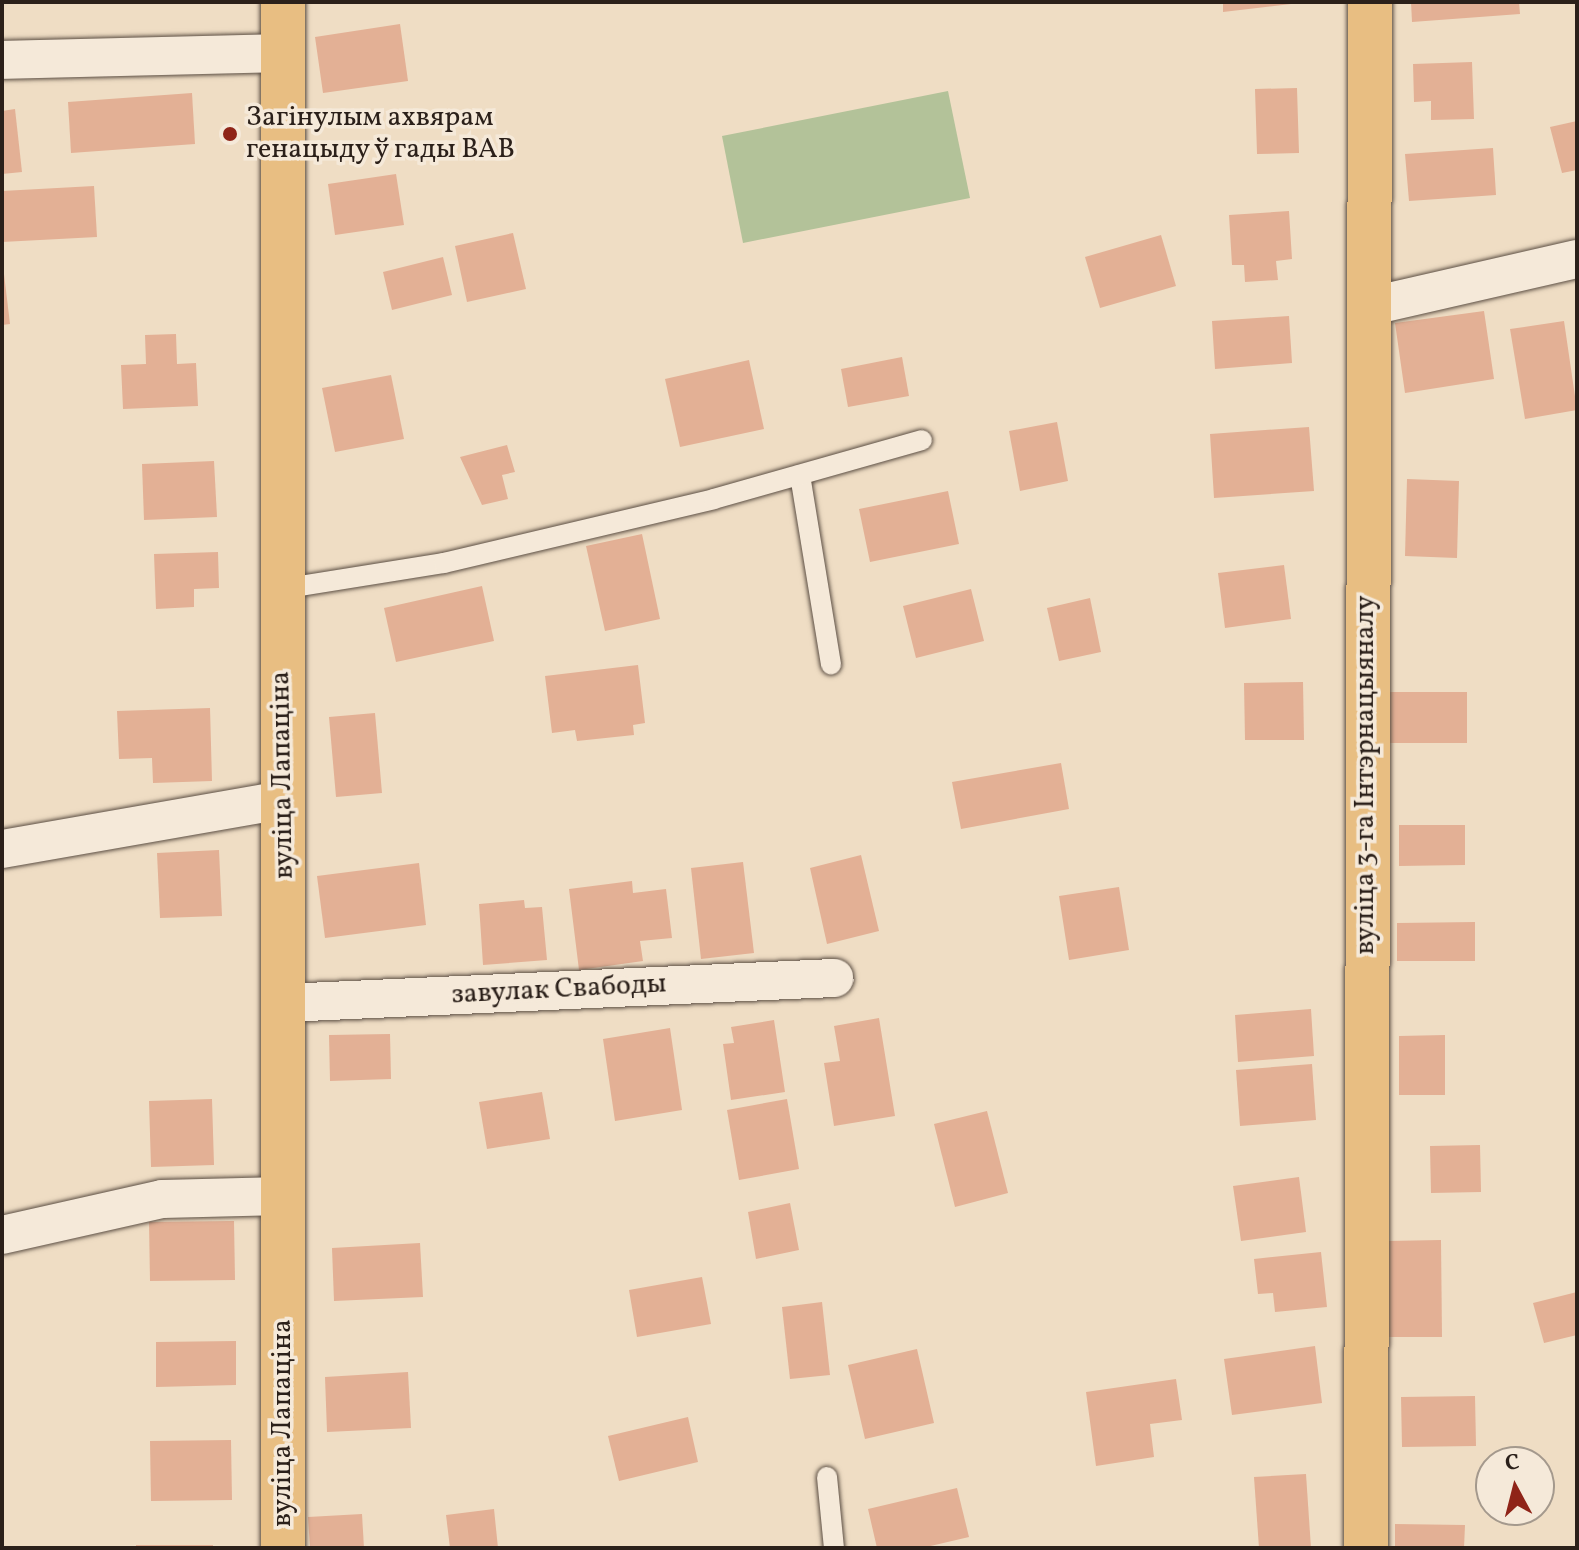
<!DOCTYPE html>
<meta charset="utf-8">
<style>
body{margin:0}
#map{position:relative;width:1579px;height:1550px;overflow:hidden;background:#efddc4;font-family:Vollkorn,serif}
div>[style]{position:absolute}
.green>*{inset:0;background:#b3c299}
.building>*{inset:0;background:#e3b095}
.roads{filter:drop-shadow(0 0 2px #5c4f44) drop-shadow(0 0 2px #5c4f44)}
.lane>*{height:20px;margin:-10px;padding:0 10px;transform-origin:10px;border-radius:10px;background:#f5e9d9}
.street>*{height:38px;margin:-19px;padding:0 19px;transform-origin:19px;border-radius:19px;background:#f5e9d9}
.primary>*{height:44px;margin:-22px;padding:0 22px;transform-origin:22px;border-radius:22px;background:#e8be82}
.dots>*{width:22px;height:22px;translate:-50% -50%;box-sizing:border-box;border:4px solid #f5e9d9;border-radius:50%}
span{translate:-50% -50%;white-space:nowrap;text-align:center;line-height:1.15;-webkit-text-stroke:7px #f5e9d9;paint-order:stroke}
.poi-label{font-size:28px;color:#2b201a}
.left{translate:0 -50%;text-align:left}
.street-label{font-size:28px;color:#2b201a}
.frame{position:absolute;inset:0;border:4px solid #2b201a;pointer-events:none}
.north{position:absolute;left:1475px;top:1446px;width:80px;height:80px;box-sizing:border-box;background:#f5e9d9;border:2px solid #a4998d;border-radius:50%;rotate:353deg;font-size:22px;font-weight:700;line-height:32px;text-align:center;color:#2b201a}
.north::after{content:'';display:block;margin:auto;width:28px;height:36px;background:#8f2418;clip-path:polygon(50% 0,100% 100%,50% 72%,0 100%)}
</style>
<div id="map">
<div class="green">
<div style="clip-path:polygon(948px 91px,970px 198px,743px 243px,722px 136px)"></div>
</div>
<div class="building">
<div style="clip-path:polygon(1223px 2px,1291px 2px,1291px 4px,1223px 12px)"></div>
<div style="clip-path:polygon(1411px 2px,1519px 2px,1520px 14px,1412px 22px)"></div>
<div style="clip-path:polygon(400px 24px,408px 81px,323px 93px,315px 37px)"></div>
<div style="clip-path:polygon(1472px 62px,1474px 119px,1431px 120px,1431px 101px,1414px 102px,1413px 64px)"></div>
<div style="clip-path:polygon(1297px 88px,1299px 153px,1257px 154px,1255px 89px)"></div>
<div style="clip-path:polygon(192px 93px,195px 144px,71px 153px,68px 102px)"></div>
<div style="clip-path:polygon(15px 109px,22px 172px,2px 174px,2px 111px)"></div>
<div style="clip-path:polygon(1577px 121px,1577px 170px,1562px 173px,1550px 127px)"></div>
<div style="clip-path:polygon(1493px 148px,1496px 195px,1409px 201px,1405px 154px)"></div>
<div style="clip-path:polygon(396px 174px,404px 225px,335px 235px,328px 184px)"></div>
<div style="clip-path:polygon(94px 186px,97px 237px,2px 242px,2px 191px)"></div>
<div style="clip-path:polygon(1289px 211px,1292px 259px,1276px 261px,1278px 280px,1245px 282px,1244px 265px,1232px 265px,1229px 215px)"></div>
<div style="clip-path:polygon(513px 233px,526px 289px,467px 302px,455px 246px)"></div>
<div style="clip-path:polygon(1161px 235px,1176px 286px,1100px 308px,1085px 257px)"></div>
<div style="clip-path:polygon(443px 257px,452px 295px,392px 310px,383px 272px)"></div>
<div style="clip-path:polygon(4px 274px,10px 324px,2px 325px,2px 275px)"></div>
<div style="clip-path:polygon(1484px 311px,1494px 379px,1405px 393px,1395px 323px)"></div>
<div style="clip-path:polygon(1289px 316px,1292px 363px,1215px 369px,1212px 321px)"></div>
<div style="clip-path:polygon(1564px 321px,1577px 410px,1525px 419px,1510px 329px)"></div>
<div style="clip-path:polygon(176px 334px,177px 364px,196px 363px,198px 406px,123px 409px,121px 365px,146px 364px,145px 335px)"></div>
<div style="clip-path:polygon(902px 357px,909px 396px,848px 407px,841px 369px)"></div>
<div style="clip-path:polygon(749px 360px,764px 429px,680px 447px,665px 379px)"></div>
<div style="clip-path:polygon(391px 375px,404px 439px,335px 452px,322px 388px)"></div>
<div style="clip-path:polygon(1057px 422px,1068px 481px,1020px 491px,1009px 431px)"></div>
<div style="clip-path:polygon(1309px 427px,1314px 491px,1214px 498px,1210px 434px)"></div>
<div style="clip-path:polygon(507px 445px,515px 472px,502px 475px,508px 499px,482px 505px,460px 457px)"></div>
<div style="clip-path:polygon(214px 461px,217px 517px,144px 520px,142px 464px)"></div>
<div style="clip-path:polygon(1407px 479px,1459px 481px,1457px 558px,1405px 556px)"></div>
<div style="clip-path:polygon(948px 491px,959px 544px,870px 562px,859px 509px)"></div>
<div style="clip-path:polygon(642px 534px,660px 619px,605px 631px,586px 546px)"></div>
<div style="clip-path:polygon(218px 552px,219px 588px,194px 589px,194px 607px,156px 609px,154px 554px)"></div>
<div style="clip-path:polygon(1284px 565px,1291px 619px,1225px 628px,1218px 573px)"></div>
<div style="clip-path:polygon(482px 586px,494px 641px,396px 662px,384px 608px)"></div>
<div style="clip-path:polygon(971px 589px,984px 641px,916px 658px,903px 606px)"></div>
<div style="clip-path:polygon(1090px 598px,1101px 652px,1059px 661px,1047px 608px)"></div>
<div style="clip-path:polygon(638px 665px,645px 723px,633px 725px,634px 735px,577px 741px,575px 730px,552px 733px,545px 676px)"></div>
<div style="clip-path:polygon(1303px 682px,1304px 740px,1245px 740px,1244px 683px)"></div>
<div style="clip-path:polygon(1390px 692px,1467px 692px,1467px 743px,1390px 743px)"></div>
<div style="clip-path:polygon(210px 708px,212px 781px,153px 783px,152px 758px,119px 759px,117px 711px)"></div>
<div style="clip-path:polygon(375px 713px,382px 793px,336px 797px,329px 717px)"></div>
<div style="clip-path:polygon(1061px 763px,1069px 809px,961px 829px,952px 782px)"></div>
<div style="clip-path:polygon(1399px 825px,1465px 825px,1465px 865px,1399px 866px)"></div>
<div style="clip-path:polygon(219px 850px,222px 916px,160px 918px,157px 853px)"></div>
<div style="clip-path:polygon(861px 855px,879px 931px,827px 944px,810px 868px)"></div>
<div style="clip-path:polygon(743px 862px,754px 953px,701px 959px,691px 868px)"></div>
<div style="clip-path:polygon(419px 863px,426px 925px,325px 938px,317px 876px)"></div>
<div style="clip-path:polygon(632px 881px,633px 893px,666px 889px,672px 938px,640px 941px,643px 961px,579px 970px,569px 889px)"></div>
<div style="clip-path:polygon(1119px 887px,1129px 950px,1069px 960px,1059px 896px)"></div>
<div style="clip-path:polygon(524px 900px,525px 908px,542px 907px,547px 960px,483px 965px,479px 904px)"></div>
<div style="clip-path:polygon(1475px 922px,1475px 961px,1397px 961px,1397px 923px)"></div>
<div style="clip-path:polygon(1311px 1009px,1314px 1056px,1238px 1062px,1235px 1015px)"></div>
<div style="clip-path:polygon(879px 1018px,895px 1116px,834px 1126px,824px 1063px,840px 1061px,834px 1026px)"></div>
<div style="clip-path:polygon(774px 1020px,785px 1092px,731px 1100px,723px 1044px,734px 1043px,731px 1027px)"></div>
<div style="clip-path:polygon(670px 1028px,682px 1110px,615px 1121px,603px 1039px)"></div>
<div style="clip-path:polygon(390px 1034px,391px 1079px,330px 1081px,329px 1035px)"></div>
<div style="clip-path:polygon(1445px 1035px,1445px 1095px,1399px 1095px,1399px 1036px)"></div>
<div style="clip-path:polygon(1312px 1064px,1316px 1120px,1240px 1126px,1236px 1070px)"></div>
<div style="clip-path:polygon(542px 1092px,550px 1139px,487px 1149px,479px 1102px)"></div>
<div style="clip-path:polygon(212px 1099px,214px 1165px,151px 1167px,149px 1101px)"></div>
<div style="clip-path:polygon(787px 1099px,799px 1169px,739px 1180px,727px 1110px)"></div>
<div style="clip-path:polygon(987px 1111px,1008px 1193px,955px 1207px,934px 1124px)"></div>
<div style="clip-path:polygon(1480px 1145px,1481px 1192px,1431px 1193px,1430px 1146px)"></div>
<div style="clip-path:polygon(1299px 1177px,1306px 1232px,1241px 1241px,1233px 1186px)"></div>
<div style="clip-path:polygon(790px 1203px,799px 1250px,756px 1259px,748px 1212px)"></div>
<div style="clip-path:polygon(234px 1221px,235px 1280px,150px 1281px,149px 1222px)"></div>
<div style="clip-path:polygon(1441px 1240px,1442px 1337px,1389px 1337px,1387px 1241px)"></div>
<div style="clip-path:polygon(420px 1243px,423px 1297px,334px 1301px,332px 1248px)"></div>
<div style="clip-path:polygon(1321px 1252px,1327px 1307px,1275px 1312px,1273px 1293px,1258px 1294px,1254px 1259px)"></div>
<div style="clip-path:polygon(702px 1277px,711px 1324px,637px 1337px,629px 1290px)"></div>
<div style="clip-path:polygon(1577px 1292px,1577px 1335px,1544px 1343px,1533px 1303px)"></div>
<div style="clip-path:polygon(822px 1302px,830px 1375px,790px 1379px,782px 1307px)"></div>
<div style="clip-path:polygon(236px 1341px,236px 1385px,156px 1387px,156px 1342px)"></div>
<div style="clip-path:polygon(1315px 1346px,1322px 1403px,1232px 1415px,1224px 1359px)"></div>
<div style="clip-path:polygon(917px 1349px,934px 1423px,865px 1439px,848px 1365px)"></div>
<div style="clip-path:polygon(408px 1372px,411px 1428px,327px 1432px,325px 1377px)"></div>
<div style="clip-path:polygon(1176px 1379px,1182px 1420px,1150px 1424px,1154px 1457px,1096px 1466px,1086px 1392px)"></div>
<div style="clip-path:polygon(1475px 1396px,1476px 1446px,1402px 1447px,1401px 1397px)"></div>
<div style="clip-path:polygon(688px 1417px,698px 1462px,619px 1481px,608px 1436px)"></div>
<div style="clip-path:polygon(231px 1440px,232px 1500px,151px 1501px,150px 1441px)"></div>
<div style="clip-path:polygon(1306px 1474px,1311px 1548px,1259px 1548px,1254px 1477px)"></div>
<div style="clip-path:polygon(957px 1488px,969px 1537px,922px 1548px,877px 1548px,868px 1509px)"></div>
<div style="clip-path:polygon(494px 1509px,498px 1548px,450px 1548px,446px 1515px)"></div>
<div style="clip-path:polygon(362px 1514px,364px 1548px,310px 1548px,308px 1517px)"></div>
<div style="clip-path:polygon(1395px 1524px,1465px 1525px,1464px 1548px,1395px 1548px)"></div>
<div style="clip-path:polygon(136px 1545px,213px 1545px,213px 1548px,136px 1548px)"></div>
</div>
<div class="roads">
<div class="lane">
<div style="left:800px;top:475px;width:192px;rotate:80.7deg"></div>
<div style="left:281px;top:589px;width:165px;rotate:-9.1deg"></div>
<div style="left:444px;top:563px;width:277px;rotate:-13.3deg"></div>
<div style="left:714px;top:499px;width:216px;rotate:-15.8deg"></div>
<div style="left:827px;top:1477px;width:71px;rotate:84.4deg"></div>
</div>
<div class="street">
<div style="left:2px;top:60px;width:284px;rotate:-1.4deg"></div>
<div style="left:1367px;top:307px;width:215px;rotate:-12.9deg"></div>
<div style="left:2px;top:849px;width:286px;rotate:-9.9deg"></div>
<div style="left:285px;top:1003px;width:550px;rotate:-2.61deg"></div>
<div style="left:2px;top:1235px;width:164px;rotate:-12.7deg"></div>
<div style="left:162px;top:1199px;width:121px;rotate:-1.4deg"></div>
</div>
<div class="primary">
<div style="left:283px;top:1548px;width:1546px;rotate:-90deg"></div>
<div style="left:1366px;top:1548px;width:1546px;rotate:-89.85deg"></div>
</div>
</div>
<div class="dots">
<div style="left:230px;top:134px;background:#8f2418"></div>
</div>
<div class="poi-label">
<span class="left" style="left:246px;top:134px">Загінулым ахвярам<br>генацыду ў гады ВАВ</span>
</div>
<div class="street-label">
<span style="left:283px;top:775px;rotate:-91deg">вуліца Лапаціна</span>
<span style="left:1366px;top:775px;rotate:-90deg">вуліца 3-га Інтэрнацыяналу</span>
<span style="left:559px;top:990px;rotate:-3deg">завулак Свабоды</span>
<span style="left:283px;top:1423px;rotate:-90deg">вуліца Лапаціна</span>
</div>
<div class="frame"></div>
<div class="north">С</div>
</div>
